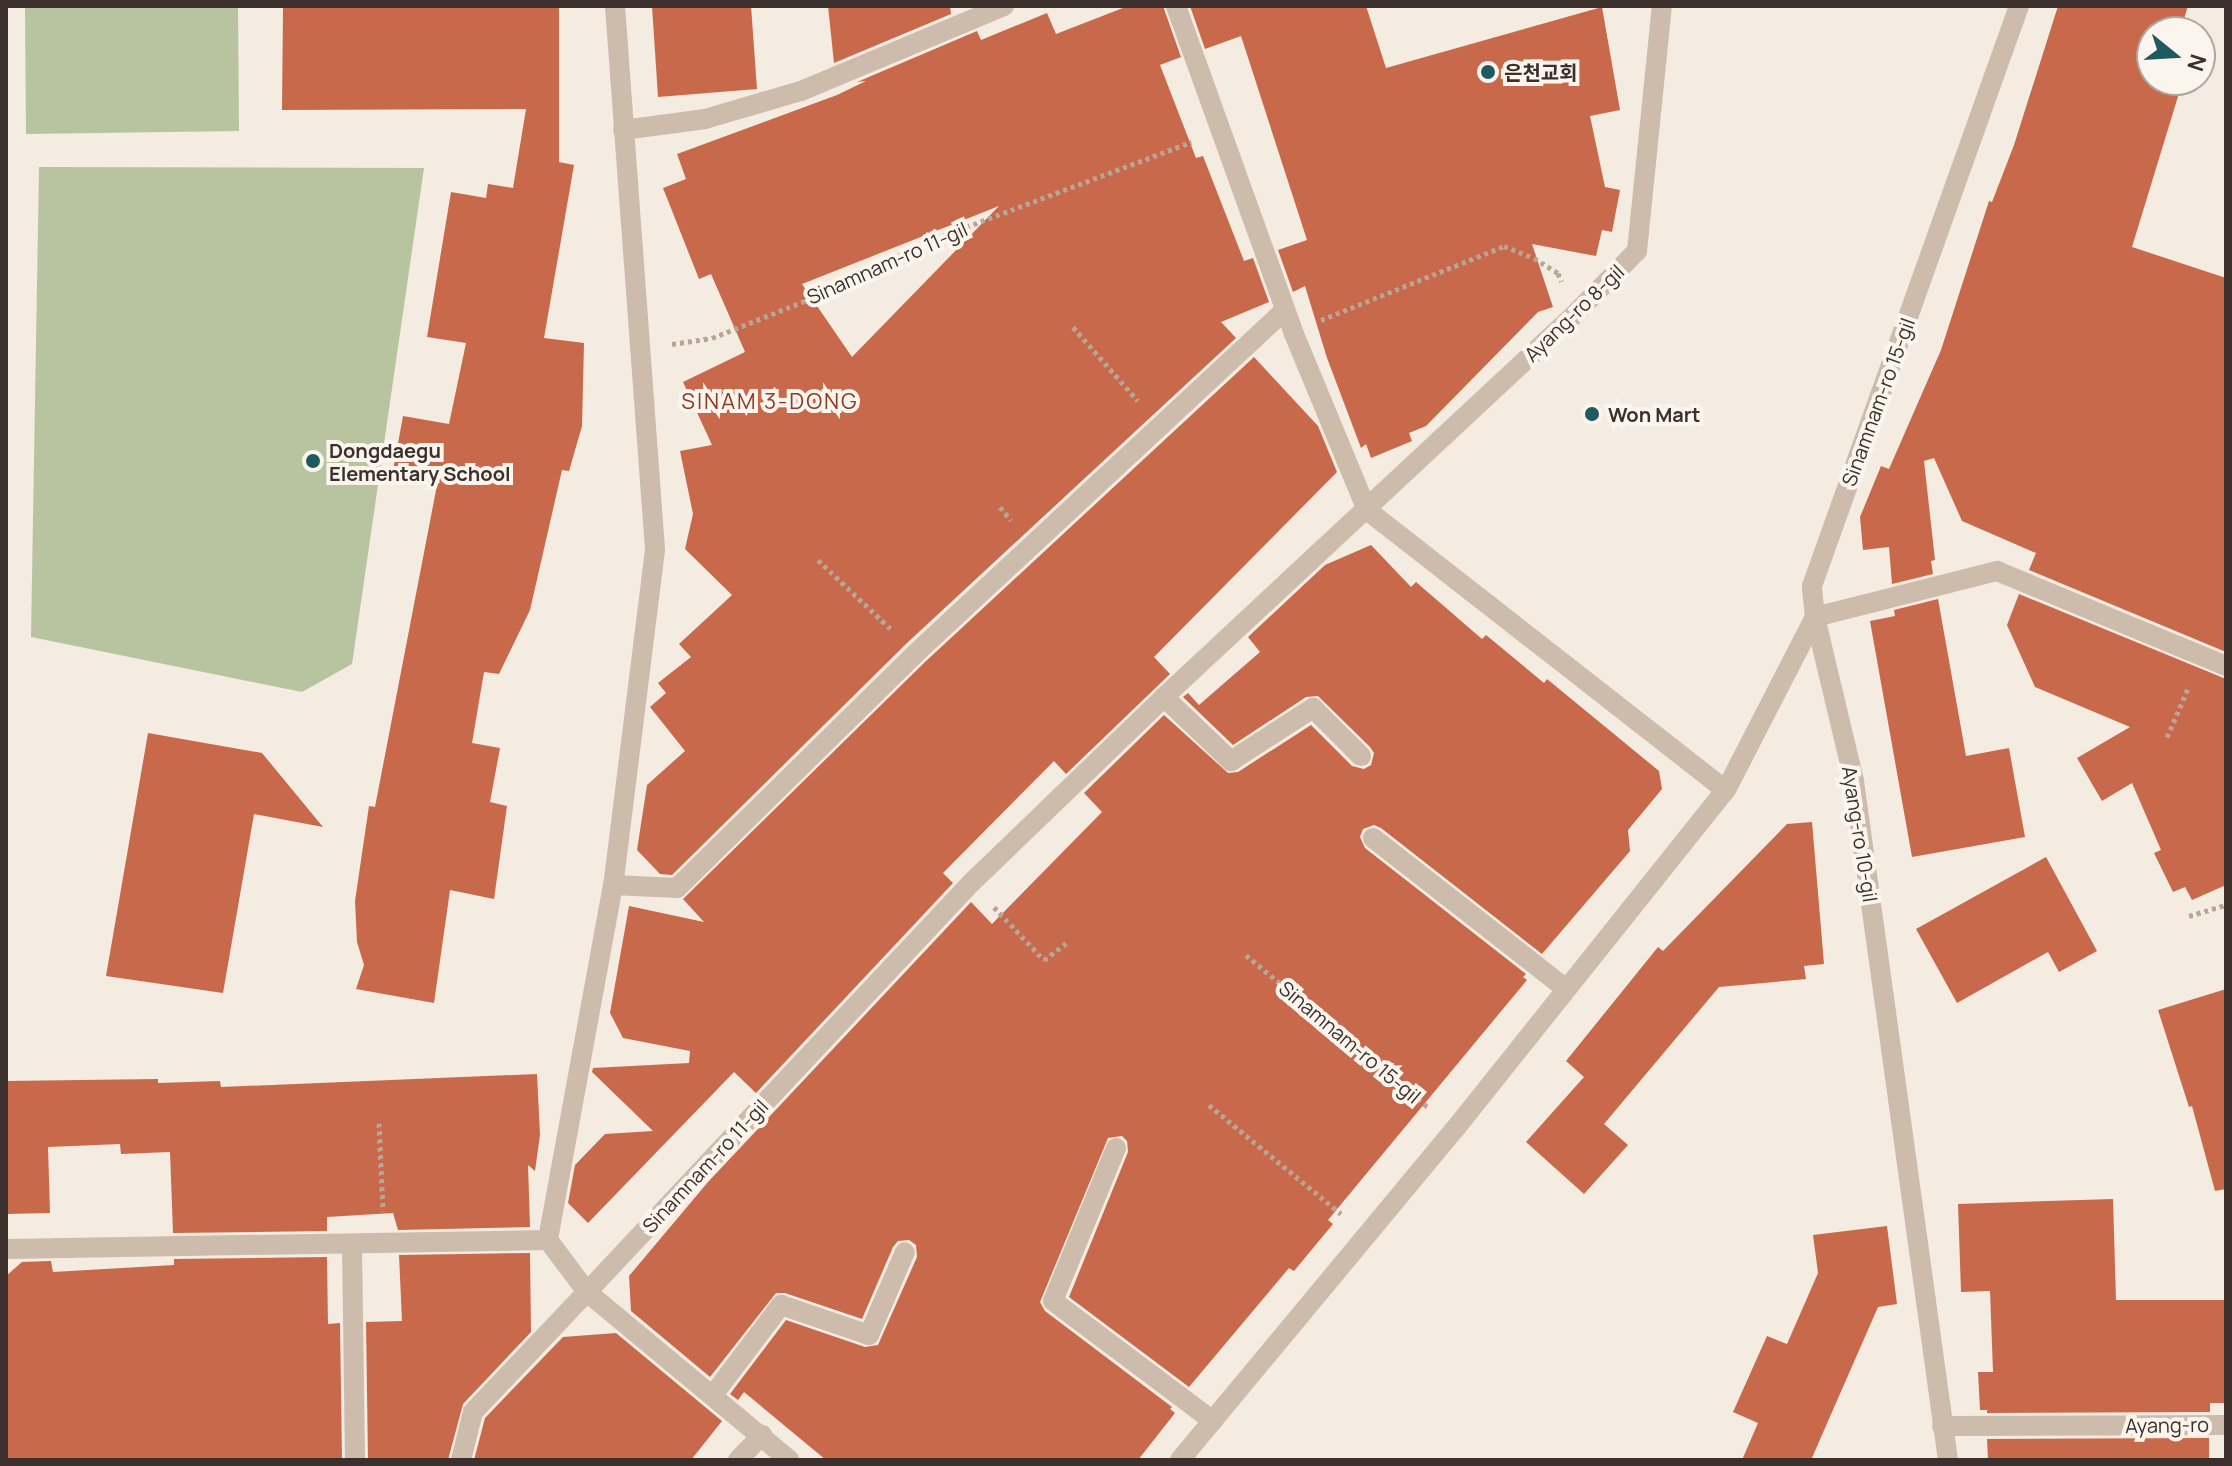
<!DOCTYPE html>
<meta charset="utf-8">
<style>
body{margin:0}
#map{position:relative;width:2232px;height:1466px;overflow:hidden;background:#f4ebe1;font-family:Manrope,"Noto Sans KR",sans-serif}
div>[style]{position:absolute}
.green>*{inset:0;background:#b8c4a0}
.building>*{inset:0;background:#c8694b}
.path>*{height:5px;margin-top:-2.5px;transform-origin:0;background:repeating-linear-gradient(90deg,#b9a596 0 4px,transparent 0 8px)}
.lane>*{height:20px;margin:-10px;padding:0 10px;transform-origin:10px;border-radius:10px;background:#cdbbac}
.street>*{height:20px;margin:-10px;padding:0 10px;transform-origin:10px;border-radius:10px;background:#cdbbac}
.dots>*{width:22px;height:22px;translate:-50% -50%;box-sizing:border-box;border:4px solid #fbf5ee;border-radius:50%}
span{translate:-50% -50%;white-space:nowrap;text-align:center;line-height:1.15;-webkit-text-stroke:8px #fbf5ee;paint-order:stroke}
.poi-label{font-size:20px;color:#3b302b;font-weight:700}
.left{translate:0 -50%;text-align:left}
.street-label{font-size:20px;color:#3b302b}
.neighbourhood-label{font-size:22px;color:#8c3b22;letter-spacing:2px}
.frame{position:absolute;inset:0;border:8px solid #3b302b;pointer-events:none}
.north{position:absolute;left:2136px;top:16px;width:80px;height:80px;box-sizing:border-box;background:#fbf5ee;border:2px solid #aea6a0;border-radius:50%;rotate:108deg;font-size:22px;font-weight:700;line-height:32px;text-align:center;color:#3b302b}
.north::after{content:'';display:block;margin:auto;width:28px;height:36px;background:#1f5a5e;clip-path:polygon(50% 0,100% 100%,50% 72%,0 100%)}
</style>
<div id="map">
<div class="green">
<div style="clip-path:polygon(25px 6px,238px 6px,239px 131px,26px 134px)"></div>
<div style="clip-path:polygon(39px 167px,424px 168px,352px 664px,302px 692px,31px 637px)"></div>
</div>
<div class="building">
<div style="clip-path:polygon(283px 6px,559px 6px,559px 162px,574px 165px,544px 338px,584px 343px,582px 426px,569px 471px,562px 470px,530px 610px,499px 674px,484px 672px,472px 743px,500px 748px,490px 802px,507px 806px,494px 899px,450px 890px,434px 1003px,356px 989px,364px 965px,357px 942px,355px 901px,369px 806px,375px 807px,437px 485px,392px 476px,403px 416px,449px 424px,466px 343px,427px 337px,451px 192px,486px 198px,488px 184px,513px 188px,526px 109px,282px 110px)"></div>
<div style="clip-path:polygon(652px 6px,751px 6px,757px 89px,658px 97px)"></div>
<div style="clip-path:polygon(828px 6px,950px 6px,951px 14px,834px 63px)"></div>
<div style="clip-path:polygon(evenodd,1128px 6px,1163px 6px,1181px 57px,1160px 65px,1196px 158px,1203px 156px,1244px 261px,1253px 258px,1269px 302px,1221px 322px,1236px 338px,907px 643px,672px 875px,660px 874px,637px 850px,647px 785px,685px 751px,650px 707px,666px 693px,658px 683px,691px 657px,679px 644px,732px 595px,685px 549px,693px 514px,680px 451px,712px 445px,683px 382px,745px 352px,711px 274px,699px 279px,663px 188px,686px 179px,677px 154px,837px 95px,866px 81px,857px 82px,977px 31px,981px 40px,1047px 13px,1056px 34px,1128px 6px,999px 206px,852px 357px,802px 284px,999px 206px)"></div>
<div style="clip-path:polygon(1190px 6px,1366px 6px,1386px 68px,1602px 7px,1620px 110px,1590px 116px,1605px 187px,1620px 190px,1612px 232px,1602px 230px,1596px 256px,1532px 244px,1553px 307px,1538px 312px,1426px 426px,1409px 433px,1412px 441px,1371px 458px,1366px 444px,1361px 448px,1327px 358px,1305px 286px,1293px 292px,1278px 250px,1307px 240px,1241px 36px,1205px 49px)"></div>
<div style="clip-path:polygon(2058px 6px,2188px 6px,2180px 32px,2152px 32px,2152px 80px,2183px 80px,2132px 247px,2226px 278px,2226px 652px,2029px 570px,2036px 553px,1962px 521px,1934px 458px,1924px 461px,1935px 560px,1931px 561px,1933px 574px,1892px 584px,1889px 547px,1863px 550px,1860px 517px,1881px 466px,1889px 469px,1941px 350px,1989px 201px,1992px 202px,2014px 145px)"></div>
<div style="clip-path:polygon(1254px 357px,1318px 426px,1337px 472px,1154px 657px,1170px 674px,1066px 774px,1054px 761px,943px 873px,953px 883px,756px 1093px,734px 1072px,588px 1223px,568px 1203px,575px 1165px,605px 1134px,653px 1131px,592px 1072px,593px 1068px,689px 1063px,690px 1051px,623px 1038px,610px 1013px,629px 906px,704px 922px,683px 899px,925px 662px)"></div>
<div style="clip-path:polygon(1371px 545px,1411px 587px,1416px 582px,1482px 639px,1486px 635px,1544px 683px,1547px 679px,1659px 771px,1662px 789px,1628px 830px,1630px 851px,1542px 954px,1381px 828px,1374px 825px,1363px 829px,1360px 837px,1365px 848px,1526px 974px,1523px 977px,1527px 980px,1328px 1220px,1333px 1224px,1294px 1271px,1289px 1268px,1189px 1387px,1069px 1297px,1128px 1152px,1127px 1141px,1122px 1136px,1108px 1138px,1040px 1302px,1045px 1311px,1172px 1407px,1170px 1409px,1175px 1413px,1138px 1460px,826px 1460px,744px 1392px,738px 1400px,730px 1394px,786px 1320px,865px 1347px,878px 1345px,917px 1257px,916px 1245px,909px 1240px,898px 1241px,893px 1247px,862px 1319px,785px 1293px,776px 1293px,710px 1377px,631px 1311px,629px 1276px,708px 1182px,971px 902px,992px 924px,1102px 812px,1084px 793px,1164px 715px,1228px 773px,1238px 772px,1311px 725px,1352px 766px,1364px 769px,1371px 765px,1374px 753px,1370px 747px,1318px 696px,1306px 697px,1233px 745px,1183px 697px,1188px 693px,1199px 705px,1260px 652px,1248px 637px,1325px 565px)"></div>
<div style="clip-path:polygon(2019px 594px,2226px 679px,2226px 885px,2192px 900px,2185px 887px,2173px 892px,2154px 853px,2161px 850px,2132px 783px,2102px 801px,2077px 758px,2130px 727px,2035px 687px,2007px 625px)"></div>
<div style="clip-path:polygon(1938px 599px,1966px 756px,2009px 748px,2025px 837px,1912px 857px,1870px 621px,1895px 616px,1894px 610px)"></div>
<div style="clip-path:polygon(148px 733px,262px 753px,323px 827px,254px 814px,223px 993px,106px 976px)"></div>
<div style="clip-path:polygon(1812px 822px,1824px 964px,1804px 966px,1806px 979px,1719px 987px,1604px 1124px,1628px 1145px,1584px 1194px,1526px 1142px,1584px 1077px,1566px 1061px,1658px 947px,1663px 951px,1787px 824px)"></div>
<div style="clip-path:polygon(2046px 857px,2097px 951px,2059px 972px,2048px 952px,1957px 1003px,1916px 929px)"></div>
<div style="clip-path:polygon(2226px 989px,2226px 1189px,2215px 1191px,2192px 1106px,2189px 1107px,2158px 1010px)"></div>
<div style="clip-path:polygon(537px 1074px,540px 1135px,535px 1171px,528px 1165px,530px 1227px,398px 1230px,393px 1213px,327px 1217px,327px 1231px,173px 1233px,170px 1152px,121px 1154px,120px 1144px,48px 1147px,50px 1213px,6px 1214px,6px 1081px,158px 1079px,158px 1083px,220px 1081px,221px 1087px)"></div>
<div style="clip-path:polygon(2113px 1199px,2116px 1300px,2226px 1300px,2226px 1403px,2210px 1403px,2210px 1412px,1987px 1413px,1987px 1410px,1980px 1410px,1978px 1372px,1993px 1372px,1990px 1291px,1961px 1292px,1958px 1204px)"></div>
<div style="clip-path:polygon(1887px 1226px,1897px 1304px,1878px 1307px,1811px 1460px,1742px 1460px,1758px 1423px,1733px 1412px,1767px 1336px,1787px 1344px,1818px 1273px,1813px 1235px)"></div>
<div style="clip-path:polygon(530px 1253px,531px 1332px,463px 1404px,448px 1460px,368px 1460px,366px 1322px,402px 1321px,399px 1255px)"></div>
<div style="clip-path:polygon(327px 1257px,328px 1324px,340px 1323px,342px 1460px,6px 1460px,6px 1276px,22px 1262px,51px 1261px,53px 1272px,174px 1265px,174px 1259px)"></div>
<div style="clip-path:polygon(616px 1333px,722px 1421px,691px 1460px,474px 1460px,485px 1418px,563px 1337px)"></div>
<div style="clip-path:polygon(2209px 1438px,2209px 1460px,1988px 1460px,1987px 1439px)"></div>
</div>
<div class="path">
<div style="left:1321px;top:320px;width:197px;rotate:-22deg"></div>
<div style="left:1504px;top:246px;width:32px;rotate:22deg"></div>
<div style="left:1534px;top:258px;width:28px;rotate:32deg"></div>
<div style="left:1558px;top:273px;width:9px;rotate:69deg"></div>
<div style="left:1073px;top:327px;width:98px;rotate:48.7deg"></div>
<div style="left:672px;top:344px;width:40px;rotate:-8.5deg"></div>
<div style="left:712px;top:338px;width:140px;rotate:-21.8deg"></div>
<div style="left:842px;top:286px;width:89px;rotate:-28deg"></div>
<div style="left:921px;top:244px;width:289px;rotate:-20.7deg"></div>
<div style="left:1000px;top:507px;width:17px;rotate:50deg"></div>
<div style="left:818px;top:560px;width:102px;rotate:43.4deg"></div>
<div style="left:2167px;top:737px;width:56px;rotate:-66.7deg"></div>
<div style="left:994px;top:907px;width:73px;rotate:46.7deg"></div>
<div style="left:1044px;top:960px;width:31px;rotate:-37deg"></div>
<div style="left:2189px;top:916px;width:39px;rotate:-17deg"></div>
<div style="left:1246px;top:955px;width:239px;rotate:39.9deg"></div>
<div style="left:1209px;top:1105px;width:171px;rotate:39.5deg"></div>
<div style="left:379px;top:1123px;width:88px;rotate:87.4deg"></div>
</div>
<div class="lane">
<div style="left:623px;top:130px;width:83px;rotate:-7.6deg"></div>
<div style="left:705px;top:119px;width:100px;rotate:-16.3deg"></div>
<div style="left:801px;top:91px;width:220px;rotate:-22.7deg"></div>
<div style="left:1815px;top:617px;width:188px;rotate:-14.2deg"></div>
<div style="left:1997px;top:571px;width:248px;rotate:22.5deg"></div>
<div style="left:1164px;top:697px;width:93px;rotate:43.7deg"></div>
<div style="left:1231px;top:761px;width:98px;rotate:-32.9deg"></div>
<div style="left:1313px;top:708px;width:68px;rotate:45deg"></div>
<div style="left:1373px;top:838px;width:245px;rotate:38deg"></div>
<div style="left:1116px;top:1148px;width:165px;rotate:112.4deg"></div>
<div style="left:1053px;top:1301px;width:200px;rotate:36.9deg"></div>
<div style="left:352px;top:1245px;width:215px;rotate:89.2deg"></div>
<div style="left:6px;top:1249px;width:542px;rotate:-0.95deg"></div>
<div style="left:713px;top:1395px;width:113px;rotate:-52.9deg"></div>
<div style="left:781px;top:1305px;width:93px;rotate:18.8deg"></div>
<div style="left:869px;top:1335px;width:90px;rotate:-66.6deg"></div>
<div style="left:1942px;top:1426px;width:284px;rotate:-0.2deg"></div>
<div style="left:461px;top:1460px;width:49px;rotate:-76deg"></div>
<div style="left:473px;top:1412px;width:166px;rotate:-46.5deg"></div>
<div style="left:738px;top:1460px;width:35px;rotate:-46deg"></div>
</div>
<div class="street">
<div style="left:615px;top:6px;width:545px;rotate:85.79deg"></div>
<div style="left:655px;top:550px;width:338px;rotate:97.1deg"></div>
<div style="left:613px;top:885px;width:361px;rotate:100.4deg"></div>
<div style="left:548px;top:1240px;width:65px;rotate:53.1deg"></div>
<div style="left:587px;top:1292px;width:263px;rotate:39.7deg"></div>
<div style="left:1176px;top:6px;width:349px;rotate:70.2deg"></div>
<div style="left:1294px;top:334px;width:191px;rotate:67.5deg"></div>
<div style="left:1367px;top:510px;width:455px;rotate:38deg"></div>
<div style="left:1815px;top:617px;width:169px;rotate:76.6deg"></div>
<div style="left:1854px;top:781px;width:685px;rotate:82.12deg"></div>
<div style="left:613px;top:885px;width:64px;rotate:2.7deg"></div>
<div style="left:677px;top:888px;width:335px;rotate:-44.5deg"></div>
<div style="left:916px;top:653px;width:504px;rotate:-42.91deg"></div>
<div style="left:587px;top:1292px;width:561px;rotate:-46.81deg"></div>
<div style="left:971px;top:883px;width:268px;rotate:-43.9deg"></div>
<div style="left:1164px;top:697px;width:560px;rotate:-42.98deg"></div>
<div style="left:1574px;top:315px;width:90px;rotate:-45.5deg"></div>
<div style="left:1637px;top:251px;width:246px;rotate:-84.2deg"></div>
<div style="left:1180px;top:1460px;width:430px;rotate:-50.3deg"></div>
<div style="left:1455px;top:1129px;width:434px;rotate:-51.4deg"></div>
<div style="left:1726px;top:790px;width:195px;rotate:-62.8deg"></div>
<div style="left:1815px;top:617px;width:31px;rotate:-96deg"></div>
<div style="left:1812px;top:586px;width:616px;rotate:-70.36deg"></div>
</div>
<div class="dots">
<div style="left:1488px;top:72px;background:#1f5a5e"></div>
<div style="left:1592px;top:414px;background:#1f5a5e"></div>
<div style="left:313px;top:461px;background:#1f5a5e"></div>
</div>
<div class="poi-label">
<span class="left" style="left:1504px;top:72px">은천교회</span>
<span class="left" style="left:1608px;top:414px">Won Mart</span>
<span class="left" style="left:329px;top:462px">Dongdaegu<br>Elementary School</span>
</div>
<div class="street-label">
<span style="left:887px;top:263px;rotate:-24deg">Sinamnam-ro 11-gil</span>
<span style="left:1574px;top:313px;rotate:-44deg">Ayang-ro 8-gil</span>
<span style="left:1878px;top:402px;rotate:-70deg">Sinamnam-ro 15-gil</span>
<span style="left:1860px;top:834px;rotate:81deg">Ayang-ro 10-gil</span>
<span style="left:1350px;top:1042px;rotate:40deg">Sinamnam-ro 15-gil</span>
<span style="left:705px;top:1166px;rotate:-47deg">Sinamnam-ro 11-gil</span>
<span style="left:2167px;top:1425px;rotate:-1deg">Ayang-ro</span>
</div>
<div class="neighbourhood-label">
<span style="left:770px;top:402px">SINAM 3-DONG</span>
</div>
<div class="frame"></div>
<div class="north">N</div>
</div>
